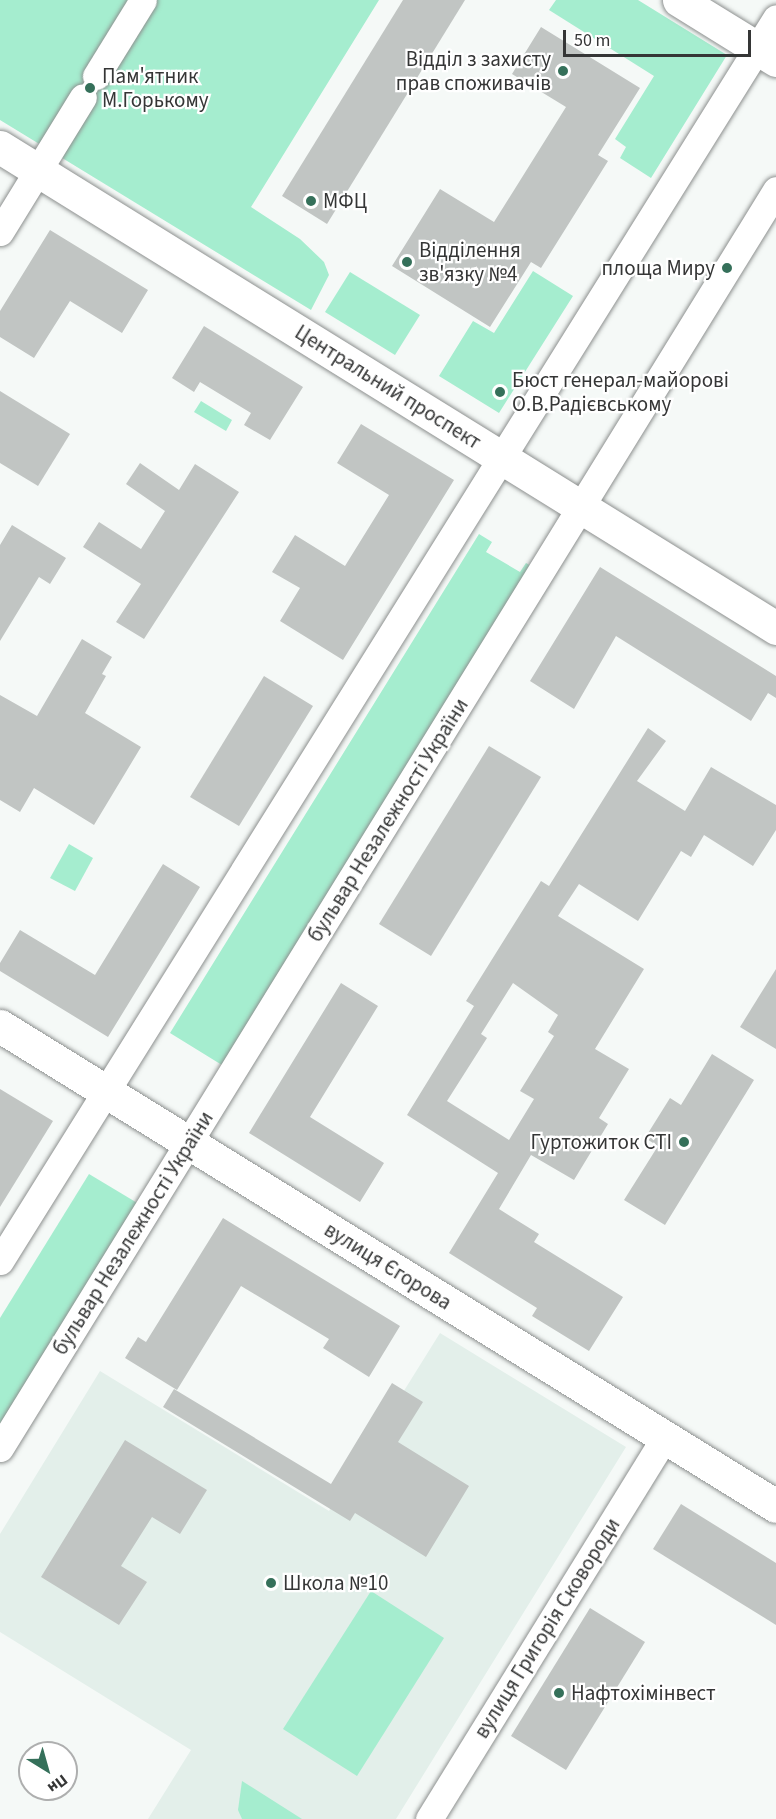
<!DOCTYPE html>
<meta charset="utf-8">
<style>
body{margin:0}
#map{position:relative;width:776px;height:1819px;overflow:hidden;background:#f5f9f7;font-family:"Source Sans 3",sans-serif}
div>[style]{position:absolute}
.built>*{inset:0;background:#e3efea}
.green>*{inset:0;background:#a5edcf}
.building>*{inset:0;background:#c1c5c3}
.roads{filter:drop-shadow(0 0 2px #8d908f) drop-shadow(0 0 2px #8d908f)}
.street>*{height:27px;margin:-13.5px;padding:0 13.5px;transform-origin:13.5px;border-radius:13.5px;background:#fff}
.secondary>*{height:33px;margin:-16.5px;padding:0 16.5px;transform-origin:16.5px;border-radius:16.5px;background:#fff}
.dots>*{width:16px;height:16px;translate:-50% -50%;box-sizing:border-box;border:3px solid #fff;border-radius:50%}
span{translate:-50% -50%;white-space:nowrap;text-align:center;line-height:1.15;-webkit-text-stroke:4.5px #fff;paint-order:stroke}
.poi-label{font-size:21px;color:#353636}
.right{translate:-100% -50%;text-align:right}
.left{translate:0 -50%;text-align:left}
.street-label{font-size:21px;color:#353636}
.north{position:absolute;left:18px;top:1741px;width:60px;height:60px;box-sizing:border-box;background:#fff;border:2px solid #aeafaf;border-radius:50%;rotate:143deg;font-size:16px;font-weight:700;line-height:24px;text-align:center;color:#353636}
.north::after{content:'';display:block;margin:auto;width:21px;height:27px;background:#35705a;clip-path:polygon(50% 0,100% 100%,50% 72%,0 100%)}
.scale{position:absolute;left:563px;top:30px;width:188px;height:27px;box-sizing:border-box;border:3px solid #353636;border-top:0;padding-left:8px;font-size:18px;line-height:21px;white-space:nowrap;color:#353636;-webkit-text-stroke:4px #fff;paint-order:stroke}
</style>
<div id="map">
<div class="built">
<div style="clip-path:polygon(440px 1333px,626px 1447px,396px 1819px,148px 1819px,191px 1750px,0 1632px,0 1534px,100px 1371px,329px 1511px)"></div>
</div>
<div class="green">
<div style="clip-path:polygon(0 0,379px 0,251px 207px,300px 239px,324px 262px,329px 275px,311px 310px,0 120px)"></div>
<div style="clip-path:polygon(556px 0,638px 0,727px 55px,651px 178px,620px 158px,626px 147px,615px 139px,654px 76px,549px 10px)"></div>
<div style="clip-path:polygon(533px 271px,573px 296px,499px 413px,439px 376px,473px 321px,494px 333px)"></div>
<div style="clip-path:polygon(350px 272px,420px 315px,395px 355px,325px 312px)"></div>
<div style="clip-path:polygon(201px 401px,232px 420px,226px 431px,194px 412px)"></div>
<div style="clip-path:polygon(479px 534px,492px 542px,486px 552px,520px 572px,526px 563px,538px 570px,230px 1070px,170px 1033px)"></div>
<div style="clip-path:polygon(69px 844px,93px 858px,75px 891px,50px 878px)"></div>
<div style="clip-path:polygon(89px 1174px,144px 1207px,0 1442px,0 1318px)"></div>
<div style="clip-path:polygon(371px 1591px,444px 1638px,357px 1776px,283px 1729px)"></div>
<div style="clip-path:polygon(242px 1781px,302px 1819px,242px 1819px,238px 1810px)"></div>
</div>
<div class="building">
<div style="clip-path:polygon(403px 0,465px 0,327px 224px,282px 196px)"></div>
<div style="clip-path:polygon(541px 27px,640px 88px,598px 155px,608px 161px,541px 268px,531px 262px,490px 327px,392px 266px,440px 189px,494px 222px,566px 107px,512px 74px)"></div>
<div style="clip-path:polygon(50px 230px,148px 290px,122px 333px,70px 301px,34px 358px,0 337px,0 311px)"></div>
<div style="clip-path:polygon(204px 326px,303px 387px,270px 440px,244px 425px,251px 413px,200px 382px,194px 392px,172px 378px)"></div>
<div style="clip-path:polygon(0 391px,70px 434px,38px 486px,0 463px)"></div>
<div style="clip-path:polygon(361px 424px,454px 480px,343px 660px,280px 621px,300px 588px,272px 572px,295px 535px,345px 566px,389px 495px,337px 463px)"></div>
<div style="clip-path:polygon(140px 463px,179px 490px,195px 464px,239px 492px,144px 639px,116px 622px,141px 584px,83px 547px,99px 522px,141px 549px,165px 511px,126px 484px)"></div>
<div style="clip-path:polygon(12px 525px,66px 558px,50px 584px,39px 577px,0 641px,0 545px)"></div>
<div style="clip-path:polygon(600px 567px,776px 676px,776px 698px,768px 693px,751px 721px,616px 636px,574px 709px,530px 681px)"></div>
<div style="clip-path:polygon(82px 639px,112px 657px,102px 674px,106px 676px,85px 713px,141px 747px,94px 825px,34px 788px,20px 812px,0 800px,0 695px,37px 716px)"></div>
<div style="clip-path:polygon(264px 676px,313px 706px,239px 826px,190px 797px)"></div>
<div style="clip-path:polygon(evenodd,648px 728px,666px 741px,637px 781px,685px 811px,711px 767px,776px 805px,776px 830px,753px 866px,704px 835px,691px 857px,681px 851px,638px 921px,579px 884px,558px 916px,644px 969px,595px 1049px,629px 1069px,599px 1118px,608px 1124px,574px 1180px,531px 1155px,499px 1209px,539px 1234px,534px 1242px,623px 1297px,589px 1351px,532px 1316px,537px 1308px,449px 1253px,498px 1173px,407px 1115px,474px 1006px,466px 1001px,541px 881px,549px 886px,648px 728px,513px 983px,558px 1015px,548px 1032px,554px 1036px,520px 1091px,534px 1099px,509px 1140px,447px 1101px,487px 1038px,481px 1034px,513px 983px)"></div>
<div style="clip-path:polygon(489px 746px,541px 777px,431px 956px,379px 924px)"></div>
<div style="clip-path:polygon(163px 864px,200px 887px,108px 1037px,0 971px,0 963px,20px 930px,95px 975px)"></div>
<div style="clip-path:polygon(776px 969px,776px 1049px,740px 1027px)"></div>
<div style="clip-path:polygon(341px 983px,378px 1006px,310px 1117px,384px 1163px,360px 1202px,249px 1133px)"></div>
<div style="clip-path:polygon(712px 1054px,754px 1080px,665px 1225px,624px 1200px,658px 1146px,645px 1138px,670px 1098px,681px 1105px)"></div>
<div style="clip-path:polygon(0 1089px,53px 1121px,0 1207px)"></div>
<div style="clip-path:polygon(223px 1218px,400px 1326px,369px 1377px,323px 1348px,329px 1339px,241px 1286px,177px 1390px,125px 1358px,138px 1337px,146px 1342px)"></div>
<div style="clip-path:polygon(392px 1383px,423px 1402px,398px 1442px,469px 1486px,426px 1557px,355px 1513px,350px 1521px,163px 1407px,174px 1389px,331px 1484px)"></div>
<div style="clip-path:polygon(125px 1440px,207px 1490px,180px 1534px,152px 1517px,121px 1566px,147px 1582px,119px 1625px,41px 1577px)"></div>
<div style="clip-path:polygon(681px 1504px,776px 1563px,776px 1625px,653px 1549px)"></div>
<div style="clip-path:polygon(590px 1608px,645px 1642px,566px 1770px,511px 1736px)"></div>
</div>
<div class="roads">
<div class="street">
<div style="left:96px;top:76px;width:89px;rotate:-58.3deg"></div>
<div style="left:0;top:232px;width:158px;rotate:-58.4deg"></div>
<div style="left:0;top:1261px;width:1465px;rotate:-58.02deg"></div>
<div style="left:0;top:1448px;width:1478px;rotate:-58.33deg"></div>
<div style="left:429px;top:1819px;width:449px;rotate:-58.3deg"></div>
</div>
<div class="secondary">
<div style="left:679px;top:0;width:114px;rotate:31.7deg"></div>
<div style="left:0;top:147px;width:913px;rotate:31.79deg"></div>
<div style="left:0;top:1026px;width:912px;rotate:31.74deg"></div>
</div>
</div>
<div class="dots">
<div style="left:563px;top:71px;background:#35705a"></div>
<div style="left:90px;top:88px;background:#35705a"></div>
<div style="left:311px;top:201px;background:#35705a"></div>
<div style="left:407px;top:262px;background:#35705a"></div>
<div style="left:727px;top:268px;background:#35705a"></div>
<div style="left:500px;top:392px;background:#35705a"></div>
<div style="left:684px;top:1142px;background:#35705a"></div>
<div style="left:271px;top:1583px;background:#35705a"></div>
<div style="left:559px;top:1693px;background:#35705a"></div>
</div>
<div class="poi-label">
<span class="right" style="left:551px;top:71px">Відділ з захисту<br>прав споживачів</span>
<span class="left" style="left:102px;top:88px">Пам'ятник<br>М.Горькому</span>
<span class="left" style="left:323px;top:201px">МФЦ</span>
<span class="left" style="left:419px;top:262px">Відділення<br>зв'язку №4</span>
<span class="right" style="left:715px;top:268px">площа Миру</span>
<span class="left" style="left:512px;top:392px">Бюст генерал-майорові<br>О.В.Радієвському</span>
<span class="right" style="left:672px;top:1142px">Гуртожиток СТІ</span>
<span class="left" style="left:283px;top:1583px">Школа №10</span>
<span class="left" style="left:571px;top:1693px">Нафтохімінвест</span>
</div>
<div class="street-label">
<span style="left:388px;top:387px;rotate:32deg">Центральний проспект</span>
<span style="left:388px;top:820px;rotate:-58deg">бульвар Незалежності України</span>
<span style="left:133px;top:1233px;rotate:-58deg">бульвар Незалежності України</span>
<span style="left:388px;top:1266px;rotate:32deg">вулиця Єгорова</span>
<span style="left:547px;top:1628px;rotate:-58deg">вулиця Григорія Сковороди</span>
</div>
<div class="north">Пн</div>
<div class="scale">50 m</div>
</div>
